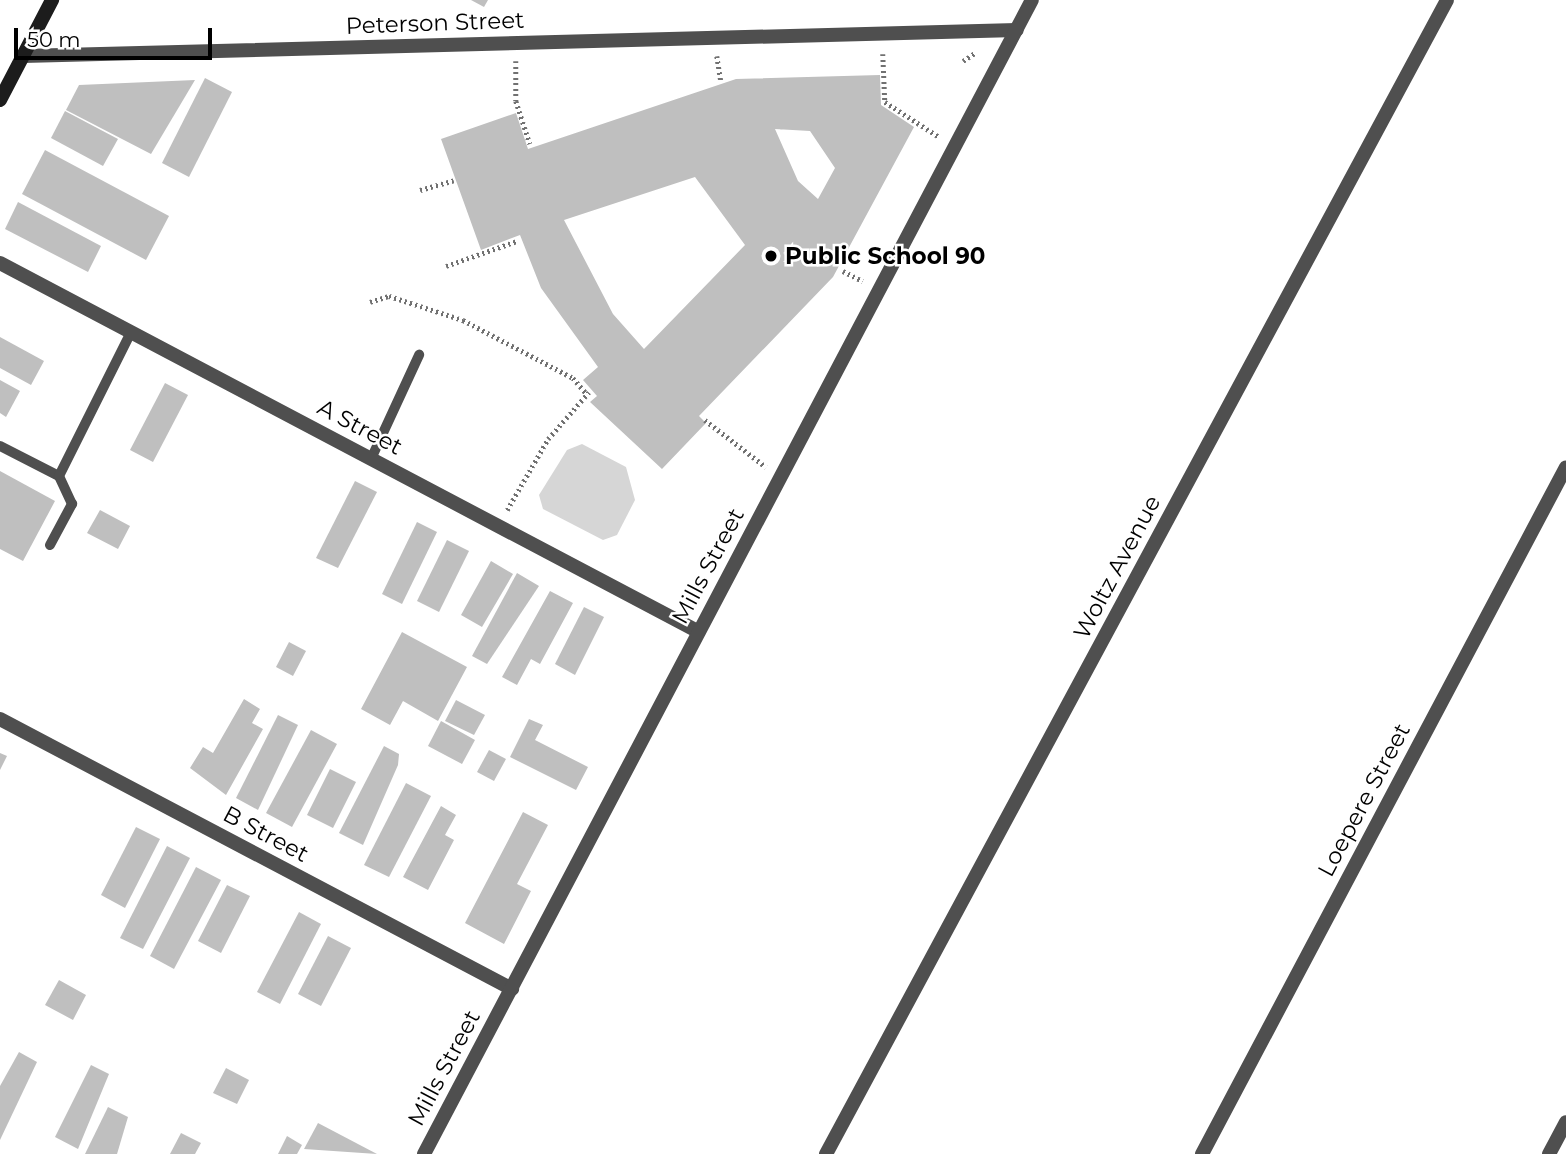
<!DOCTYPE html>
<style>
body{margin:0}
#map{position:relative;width:1566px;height:1154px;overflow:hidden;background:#fff;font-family:Montserrat,sans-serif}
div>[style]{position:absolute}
.green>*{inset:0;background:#d6d6d6}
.building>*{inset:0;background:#bfbfbf}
.path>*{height:4.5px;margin-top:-2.25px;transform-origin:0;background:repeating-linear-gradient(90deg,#717171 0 2px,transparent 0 5.5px)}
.lane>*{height:10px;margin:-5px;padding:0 5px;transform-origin:5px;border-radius:5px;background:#4f4f4f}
.street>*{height:14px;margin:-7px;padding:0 7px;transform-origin:7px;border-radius:7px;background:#4f4f4f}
.secondary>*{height:14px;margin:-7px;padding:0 7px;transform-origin:7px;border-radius:7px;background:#1c1c1c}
.dots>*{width:19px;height:19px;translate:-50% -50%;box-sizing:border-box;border:4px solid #fff;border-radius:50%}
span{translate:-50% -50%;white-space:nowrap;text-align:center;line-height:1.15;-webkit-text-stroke:5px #fff;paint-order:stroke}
.street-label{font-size:23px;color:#000}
.poi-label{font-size:23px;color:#000;font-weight:700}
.left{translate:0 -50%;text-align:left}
.scale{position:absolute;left:14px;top:28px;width:198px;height:32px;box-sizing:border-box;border:4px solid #000;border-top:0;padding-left:9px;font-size:21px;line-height:24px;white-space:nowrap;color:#000;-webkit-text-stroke:5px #fff;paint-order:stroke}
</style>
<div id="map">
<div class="green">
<div style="clip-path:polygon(582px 444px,626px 467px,635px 500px,617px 535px,603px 540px,543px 509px,539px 495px,567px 450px)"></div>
</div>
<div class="building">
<div style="clip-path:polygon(471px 0,488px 0,484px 7px)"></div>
<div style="clip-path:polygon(evenodd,880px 75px,881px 105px,914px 127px,833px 277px,699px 416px,706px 423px,662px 469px,590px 402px,597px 396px,583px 380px,598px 367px,541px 288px,520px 235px,481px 250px,441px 139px,516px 113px,528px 149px,736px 79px,880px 75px,775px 129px,810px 131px,835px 168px,818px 199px,798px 181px,775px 129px,880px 75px,695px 177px,745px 245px,644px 349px,613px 314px,564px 220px,695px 177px)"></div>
<div style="clip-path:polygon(205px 78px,232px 92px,189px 177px,162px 163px)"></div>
<div style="clip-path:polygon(195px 80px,151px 154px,66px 110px,79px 85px)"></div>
<div style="clip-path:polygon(65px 111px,118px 139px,103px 166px,51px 138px)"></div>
<div style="clip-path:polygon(45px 150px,169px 216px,146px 260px,22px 194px)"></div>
<div style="clip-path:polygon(18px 202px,101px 246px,88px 272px,5px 229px)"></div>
<div style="clip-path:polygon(0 337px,44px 361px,31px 385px,0 368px)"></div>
<div style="clip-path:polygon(0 380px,20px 391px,6px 417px,0 413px)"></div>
<div style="clip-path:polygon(165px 383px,188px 395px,153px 462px,130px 450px)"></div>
<div style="clip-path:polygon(0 471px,55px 501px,23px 561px,0 549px)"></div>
<div style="clip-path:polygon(355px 481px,377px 492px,338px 568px,316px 558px)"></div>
<div style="clip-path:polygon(100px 510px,130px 526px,118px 549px,87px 533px)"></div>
<div style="clip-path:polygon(417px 522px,437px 532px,402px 604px,382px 594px)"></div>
<div style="clip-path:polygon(447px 540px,469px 551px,439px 612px,417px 601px)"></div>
<div style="clip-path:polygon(491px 561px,513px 574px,482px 627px,461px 615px)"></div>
<div style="clip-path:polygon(517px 573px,539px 586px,487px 664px,472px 656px)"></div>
<div style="clip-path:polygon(550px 591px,573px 603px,540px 664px,531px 659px,517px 685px,502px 677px)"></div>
<div style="clip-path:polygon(584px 607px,604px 617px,575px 675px,555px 664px)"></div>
<div style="clip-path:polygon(402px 632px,467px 667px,438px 721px,403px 701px,390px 725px,361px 709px)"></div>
<div style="clip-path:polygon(289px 642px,306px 651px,293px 676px,276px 667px)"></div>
<div style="clip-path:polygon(244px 699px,260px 709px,252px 723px,263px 729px,226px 795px,190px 768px,203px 747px,213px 753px)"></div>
<div style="clip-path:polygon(456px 700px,485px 715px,474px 735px,445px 721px)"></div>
<div style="clip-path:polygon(278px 715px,298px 725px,258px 810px,236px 798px)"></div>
<div style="clip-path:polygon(529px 719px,543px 725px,535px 740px,588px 767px,576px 790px,510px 757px)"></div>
<div style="clip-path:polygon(441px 721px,475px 740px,462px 764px,428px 746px)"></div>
<div style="clip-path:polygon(311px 730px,337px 744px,292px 827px,266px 813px)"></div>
<div style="clip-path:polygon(384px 746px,399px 754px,398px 765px,363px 845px,339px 833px)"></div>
<div style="clip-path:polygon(489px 750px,506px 759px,494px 781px,477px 772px)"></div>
<div style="clip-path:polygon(0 753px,7px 756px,0 770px)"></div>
<div style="clip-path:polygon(330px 769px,356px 782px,333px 828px,307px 815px)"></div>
<div style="clip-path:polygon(406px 783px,431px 796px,389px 877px,364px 865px)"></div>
<div style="clip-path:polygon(441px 806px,456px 815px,445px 835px,454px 840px,428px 890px,403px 877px)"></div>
<div style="clip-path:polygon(523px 812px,548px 825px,517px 884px,531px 891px,504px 944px,465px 923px)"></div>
<div style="clip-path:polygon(136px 827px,160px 839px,125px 908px,101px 895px)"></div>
<div style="clip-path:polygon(167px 846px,190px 858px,143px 949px,120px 938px)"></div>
<div style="clip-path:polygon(196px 867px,221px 880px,174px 969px,150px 956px)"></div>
<div style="clip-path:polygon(227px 885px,250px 896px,221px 953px,198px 941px)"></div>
<div style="clip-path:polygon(299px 912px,321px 924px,280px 1004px,257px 992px)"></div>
<div style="clip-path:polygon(328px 936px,351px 948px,321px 1006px,298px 994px)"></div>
<div style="clip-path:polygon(59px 980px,86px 995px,73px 1020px,45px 1005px)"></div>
<div style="clip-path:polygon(19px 1052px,37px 1062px,0 1140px,0 1086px)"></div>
<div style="clip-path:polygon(91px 1065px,109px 1074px,78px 1149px,55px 1137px)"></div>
<div style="clip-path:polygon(226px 1068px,249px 1080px,237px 1104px,213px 1093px)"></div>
<div style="clip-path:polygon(108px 1107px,128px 1117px,117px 1154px,85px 1154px)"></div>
<div style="clip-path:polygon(318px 1123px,377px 1154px,304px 1149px)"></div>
<div style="clip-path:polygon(181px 1133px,201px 1143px,195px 1154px,170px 1154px)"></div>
<div style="clip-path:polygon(287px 1136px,302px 1145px,297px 1154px,278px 1154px)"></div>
</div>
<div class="path">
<div style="left:883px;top:54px;width:48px;rotate:87.6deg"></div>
<div style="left:885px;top:102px;width:64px;rotate:32.9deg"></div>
<div style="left:717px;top:56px;width:26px;rotate:81deg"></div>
<div style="left:516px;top:61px;width:40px;rotate:90deg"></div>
<div style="left:516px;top:101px;width:45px;rotate:72deg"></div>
<div style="left:963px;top:61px;width:14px;rotate:-34deg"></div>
<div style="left:420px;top:190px;width:35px;rotate:-16deg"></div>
<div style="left:446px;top:266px;width:75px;rotate:-19.4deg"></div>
<div style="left:843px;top:271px;width:22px;rotate:27deg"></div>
<div style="left:370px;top:302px;width:20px;rotate:-18deg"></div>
<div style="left:389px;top:296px;width:78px;rotate:18deg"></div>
<div style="left:463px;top:320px;width:124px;rotate:27.8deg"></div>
<div style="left:573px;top:378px;width:21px;rotate:49deg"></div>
<div style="left:705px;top:420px;width:77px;rotate:37.6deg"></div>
<div style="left:507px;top:510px;width:82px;rotate:-60deg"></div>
<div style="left:548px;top:439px;width:62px;rotate:-48.9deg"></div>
</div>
<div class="lane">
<div style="left:0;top:446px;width:66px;rotate:27deg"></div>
<div style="left:371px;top:459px;width:115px;rotate:-65.2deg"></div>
<div style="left:50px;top:545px;width:47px;rotate:-61.8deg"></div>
<div style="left:72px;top:504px;width:31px;rotate:-115deg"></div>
<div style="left:59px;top:476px;width:161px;rotate:-63.4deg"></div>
</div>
<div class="street">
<div style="left:23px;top:56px;width:994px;rotate:-1.5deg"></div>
<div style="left:0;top:263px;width:790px;rotate:27.83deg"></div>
<div style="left:0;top:719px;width:579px;rotate:27.8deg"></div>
<div style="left:424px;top:1154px;width:1304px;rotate:-62.22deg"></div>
<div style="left:826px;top:1154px;width:1310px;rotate:-61.71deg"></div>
<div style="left:1202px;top:1154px;width:777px;rotate:-62.08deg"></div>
<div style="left:1549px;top:1154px;width:36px;rotate:-62deg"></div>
</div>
<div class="secondary">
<div style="left:0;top:100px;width:113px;rotate:-62.5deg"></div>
</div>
<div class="dots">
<div style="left:771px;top:256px;background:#000"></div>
</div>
<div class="street-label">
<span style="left:435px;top:23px;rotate:-2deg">Peterson Street</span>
<span style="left:360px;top:427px;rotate:28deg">A Street</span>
<span style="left:708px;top:566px;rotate:-62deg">Mills Street</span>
<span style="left:1117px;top:567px;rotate:-62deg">Woltz Avenue</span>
<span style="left:1364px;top:800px;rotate:-62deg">Loepere Street</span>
<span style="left:266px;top:834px;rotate:28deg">B Street</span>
<span style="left:444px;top:1068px;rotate:-62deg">Mills Street</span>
</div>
<div class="poi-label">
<span class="left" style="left:785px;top:256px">Public School 90</span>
</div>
<div class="scale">50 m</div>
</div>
